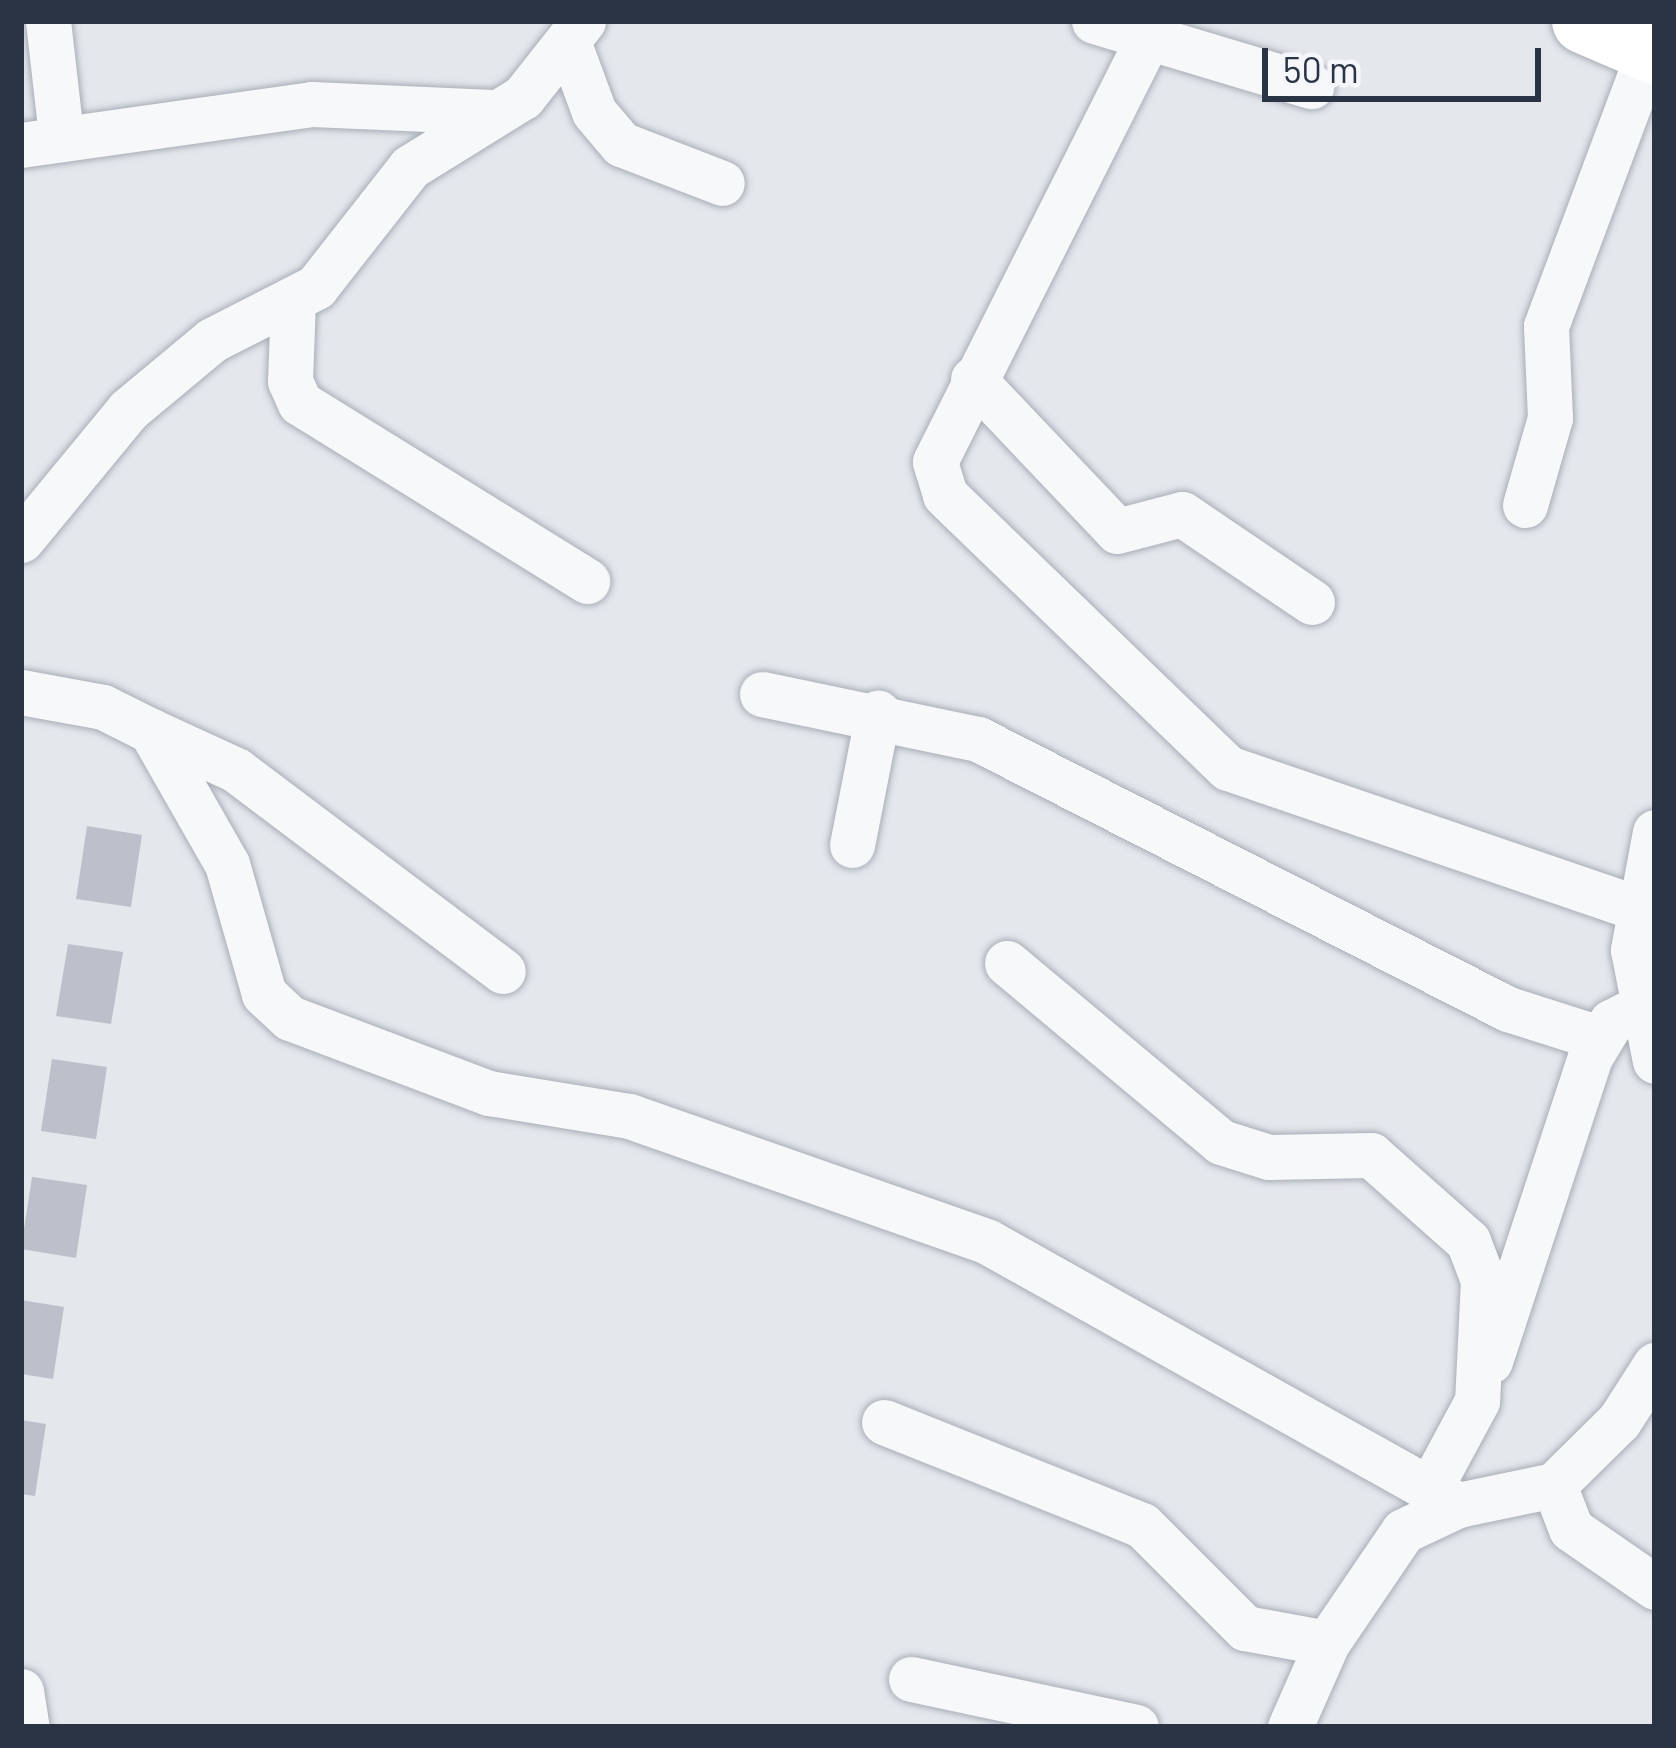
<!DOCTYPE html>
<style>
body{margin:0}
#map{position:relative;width:1676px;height:1748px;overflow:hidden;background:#e4e7ec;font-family:Barlow,sans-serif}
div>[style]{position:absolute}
.building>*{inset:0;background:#bbc0ca}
.roads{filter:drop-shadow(0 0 3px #a9aeb7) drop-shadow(0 0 3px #a9aeb7)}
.minor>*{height:45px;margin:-22.5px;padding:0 22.5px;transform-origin:22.5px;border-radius:22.5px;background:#f7f8fa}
.highway>*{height:66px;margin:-33px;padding:0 33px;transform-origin:33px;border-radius:33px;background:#fff}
span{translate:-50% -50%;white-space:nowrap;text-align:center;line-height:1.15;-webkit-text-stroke:10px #f4f6f9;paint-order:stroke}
.frame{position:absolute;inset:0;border:24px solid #2b3445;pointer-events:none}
.scale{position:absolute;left:1262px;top:48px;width:279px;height:54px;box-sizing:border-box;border:6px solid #2b3445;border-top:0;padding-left:15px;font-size:36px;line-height:42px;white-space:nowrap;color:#2b3445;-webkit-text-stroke:9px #f4f6f9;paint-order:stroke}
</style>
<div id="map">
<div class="building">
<div style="clip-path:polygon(87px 826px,142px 835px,131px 907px,76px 899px)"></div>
<div style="clip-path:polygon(68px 944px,123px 952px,111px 1024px,56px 1016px)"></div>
<div style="clip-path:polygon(52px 1059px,107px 1067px,96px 1139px,41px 1131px)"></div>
<div style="clip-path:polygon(32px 1177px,87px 1185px,76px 1258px,21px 1249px)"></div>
<div style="clip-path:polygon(21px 1300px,64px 1307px,53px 1379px,21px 1374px)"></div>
<div style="clip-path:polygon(21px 1420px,46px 1424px,35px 1496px,21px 1494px)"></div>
</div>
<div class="roads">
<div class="minor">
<div style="left:48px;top:21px;width:115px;rotate:83.5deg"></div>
<div style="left:1094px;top:21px;width:227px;rotate:16.7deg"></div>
<div style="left:1148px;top:38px;width:474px;rotate:116.7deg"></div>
<div style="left:935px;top:462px;width:34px;rotate:73deg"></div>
<div style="left:945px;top:495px;width:393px;rotate:44deg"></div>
<div style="left:1228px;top:768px;width:433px;rotate:18.9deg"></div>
<div style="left:569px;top:44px;width:72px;rotate:69.8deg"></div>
<div style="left:594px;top:112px;width:42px;rotate:49.8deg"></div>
<div style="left:621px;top:144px;width:108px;rotate:21.1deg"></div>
<div style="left:21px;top:145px;width:294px;rotate:-8deg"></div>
<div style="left:312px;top:104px;width:186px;rotate:2.5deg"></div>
<div style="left:293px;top:300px;width:81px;rotate:92.1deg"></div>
<div style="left:290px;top:381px;width:24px;rotate:66deg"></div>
<div style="left:300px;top:403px;width:338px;rotate:31.8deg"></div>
<div style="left:973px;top:379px;width:209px;rotate:46.5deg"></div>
<div style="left:1117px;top:531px;width:67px;rotate:-14.7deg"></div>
<div style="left:1182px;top:514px;width:157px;rotate:34.1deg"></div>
<div style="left:1525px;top:505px;width:91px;rotate:-74deg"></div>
<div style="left:1550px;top:418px;width:92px;rotate:-92.5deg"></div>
<div style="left:1546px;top:326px;width:297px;rotate:-69.5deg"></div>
<div style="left:21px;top:540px;width:168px;rotate:-50.5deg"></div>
<div style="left:128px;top:410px;width:109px;rotate:-39.8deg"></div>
<div style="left:212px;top:340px;width:117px;rotate:-27deg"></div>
<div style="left:316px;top:287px;width:152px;rotate:-51.9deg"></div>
<div style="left:410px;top:167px;width:133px;rotate:-31.8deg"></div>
<div style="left:523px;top:97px;width:97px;rotate:-51.7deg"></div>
<div style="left:21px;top:692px;width:83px;rotate:10.4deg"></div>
<div style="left:103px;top:707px;width:54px;rotate:26.6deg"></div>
<div style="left:151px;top:731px;width:153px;rotate:60.3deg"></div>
<div style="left:227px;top:864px;width:135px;rotate:74.1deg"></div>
<div style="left:264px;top:994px;width:35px;rotate:43deg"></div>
<div style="left:290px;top:1018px;width:213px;rotate:20.7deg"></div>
<div style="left:489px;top:1093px;width:142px;rotate:9.3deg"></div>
<div style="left:629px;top:1116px;width:380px;rotate:19.3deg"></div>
<div style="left:988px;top:1242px;width:539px;rotate:29.23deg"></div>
<div style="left:762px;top:694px;width:221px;rotate:11.8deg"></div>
<div style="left:978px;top:739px;width:595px;rotate:27deg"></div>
<div style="left:1508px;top:1009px;width:96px;rotate:17.7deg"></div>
<div style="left:151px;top:731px;width:94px;rotate:24.6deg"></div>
<div style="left:236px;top:770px;width:334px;rotate:37deg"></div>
<div style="left:1655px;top:832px;width:120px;rotate:100.6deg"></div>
<div style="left:1633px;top:950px;width:113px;rotate:78.8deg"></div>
<div style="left:852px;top:845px;width:135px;rotate:-78.9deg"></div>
<div style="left:1007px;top:963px;width:279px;rotate:39.9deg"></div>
<div style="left:1221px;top:1142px;width:50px;rotate:17.4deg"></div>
<div style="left:1269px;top:1157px;width:102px;rotate:-1.1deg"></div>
<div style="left:1371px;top:1155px;width:130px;rotate:41.6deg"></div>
<div style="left:1468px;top:1241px;width:42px;rotate:69deg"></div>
<div style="left:1483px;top:1280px;width:121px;rotate:92.8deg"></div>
<div style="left:1477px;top:1401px;width:101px;rotate:118.3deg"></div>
<div style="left:1490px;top:1361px;width:320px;rotate:-71.8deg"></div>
<div style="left:1590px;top:1057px;width:41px;rotate:-59deg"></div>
<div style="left:1611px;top:1022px;width:29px;rotate:-27deg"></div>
<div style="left:884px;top:1422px;width:278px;rotate:21.8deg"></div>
<div style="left:1142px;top:1525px;width:146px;rotate:45deg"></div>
<div style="left:1245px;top:1628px;width:83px;rotate:10.4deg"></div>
<div style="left:1554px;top:1485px;width:47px;rotate:68.9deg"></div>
<div style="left:1571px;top:1529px;width:102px;rotate:34.6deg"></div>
<div style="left:911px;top:1679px;width:230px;rotate:12deg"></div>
<div style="left:21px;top:1691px;width:36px;rotate:81deg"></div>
<div style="left:1290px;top:1727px;width:92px;rotate:-66.2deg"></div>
<div style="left:1327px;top:1643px;width:135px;rotate:-55.8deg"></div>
<div style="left:1403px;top:1531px;width:61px;rotate:-25.3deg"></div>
<div style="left:1458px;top:1505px;width:98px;rotate:-11.8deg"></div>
<div style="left:1554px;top:1485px;width:91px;rotate:-44.6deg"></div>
<div style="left:1619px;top:1421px;width:67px;rotate:-57.3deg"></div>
</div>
<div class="highway">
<div style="left:1585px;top:21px;width:76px;rotate:23.2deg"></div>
</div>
</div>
<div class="frame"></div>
<div class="scale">50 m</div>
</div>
